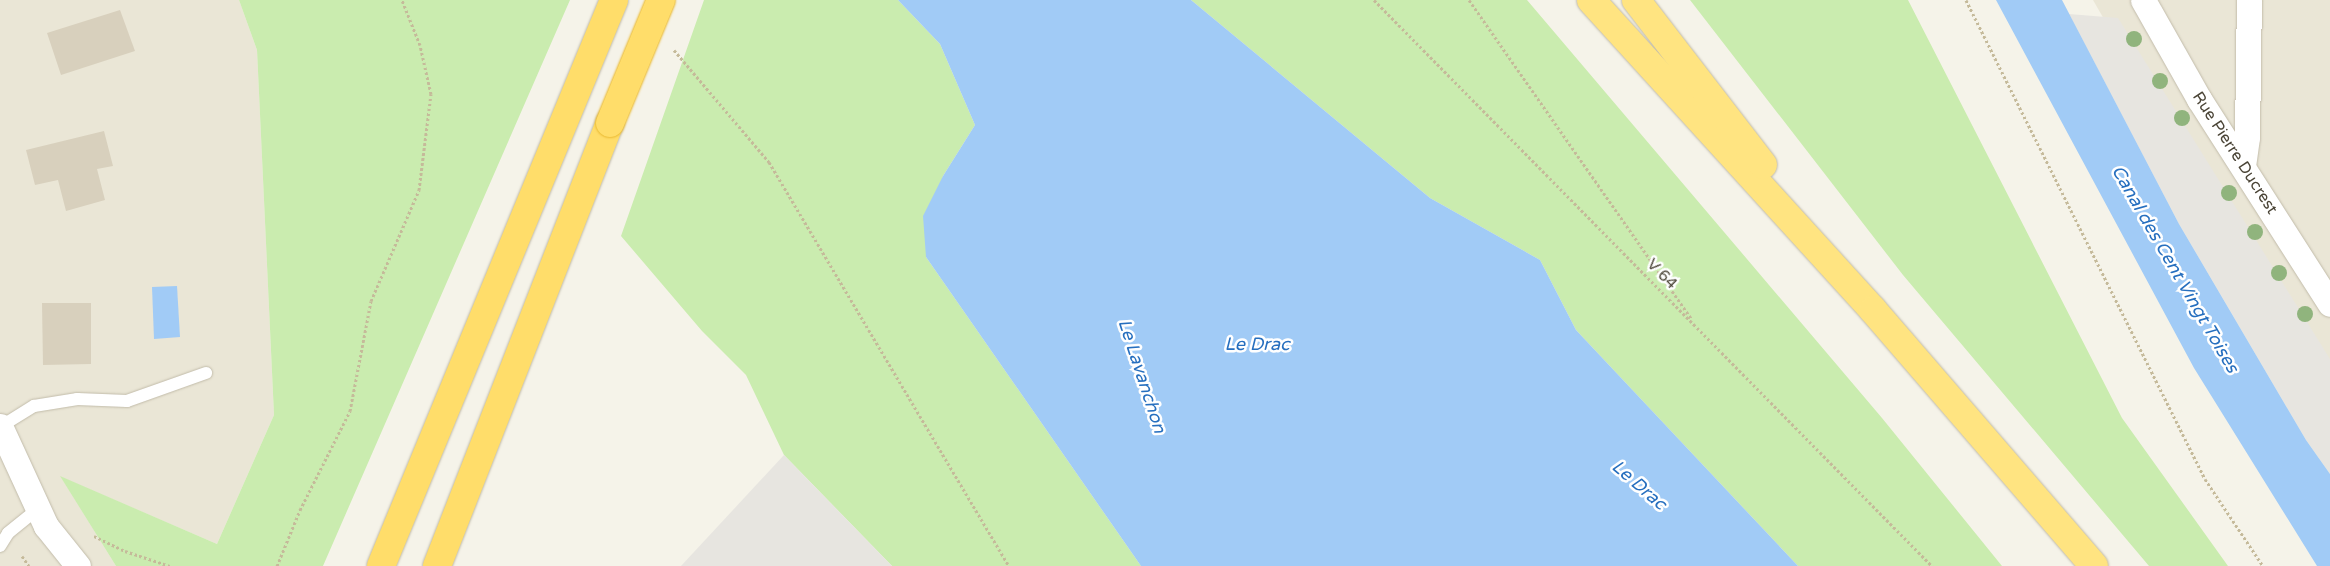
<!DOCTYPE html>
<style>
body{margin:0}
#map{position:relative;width:2330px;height:566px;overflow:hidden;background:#f5f3e9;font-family:"Varela Round",sans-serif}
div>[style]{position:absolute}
.residential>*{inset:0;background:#eae6d6}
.green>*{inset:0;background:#caecaf}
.parking>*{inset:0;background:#e7e5e0}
.water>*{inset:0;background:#a1cbf6}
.building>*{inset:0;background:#d8d0bd}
.path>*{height:3px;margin-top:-1.5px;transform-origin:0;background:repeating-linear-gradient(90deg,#c5ba9a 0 2.5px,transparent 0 5px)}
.roads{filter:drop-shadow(0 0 1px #c2bcaa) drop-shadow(0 0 1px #c2bcaa)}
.service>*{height:12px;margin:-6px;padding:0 6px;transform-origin:6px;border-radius:6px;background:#fff}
.minor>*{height:25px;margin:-12.5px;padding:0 12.5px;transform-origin:12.5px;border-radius:12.5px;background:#fff}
.trunk>*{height:28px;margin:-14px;padding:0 14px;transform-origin:14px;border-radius:14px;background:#ffe481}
.motorway>*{height:28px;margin:-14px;padding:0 14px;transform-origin:14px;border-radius:14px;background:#ffdd6a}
.bridges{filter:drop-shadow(0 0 1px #e9b82f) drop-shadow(0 0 1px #e9b82f)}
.motorway-bridge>*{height:28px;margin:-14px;padding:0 14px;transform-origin:14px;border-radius:14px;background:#ffdd6a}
.trees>*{width:16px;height:16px;margin:-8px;border-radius:50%;background:#90b47d}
span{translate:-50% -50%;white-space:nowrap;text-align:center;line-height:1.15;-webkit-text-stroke:5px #fff;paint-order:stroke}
.street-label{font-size:16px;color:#4a4436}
.water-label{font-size:18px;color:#266fbf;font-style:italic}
</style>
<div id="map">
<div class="residential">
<div style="clip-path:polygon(0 0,239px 0,257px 50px,274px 415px,217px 544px,61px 477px,116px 566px,0 566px)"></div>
<div style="clip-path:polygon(2093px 0,2330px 0,2330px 385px,2154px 106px)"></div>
</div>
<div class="green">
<div style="clip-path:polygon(239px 0,570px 0,323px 566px,116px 566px,60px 476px,217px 544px,274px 415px,257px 50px)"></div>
<div style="clip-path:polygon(704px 0,898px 0,940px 44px,975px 125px,943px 176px,926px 257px,1141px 566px,892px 566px,784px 455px,746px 375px,702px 331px,621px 236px)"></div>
<div style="clip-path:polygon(1191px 0,1527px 0,1882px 418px,2002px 566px,1798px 566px,1576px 330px,1540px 260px,1430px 198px)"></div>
<div style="clip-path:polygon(1690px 0,1908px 0,2122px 418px,2228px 566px,2149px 566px,1903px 275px)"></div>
</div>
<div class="parking">
<div style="clip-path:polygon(2069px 14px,2118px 18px,2330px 359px,2330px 474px,2306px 440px,2179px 224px)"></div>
<div style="clip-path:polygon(784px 455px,892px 566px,681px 566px)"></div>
</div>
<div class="water">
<div style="clip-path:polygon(898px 0,1191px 0,1430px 198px,1540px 260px,1576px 330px,1798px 566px,1141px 566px,926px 257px,923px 216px,943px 176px,975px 125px,940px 44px)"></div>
<div style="clip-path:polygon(1996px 0,2062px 0,2179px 224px,2306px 440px,2330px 474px,2330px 566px,2317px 566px,2194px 368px)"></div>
<div style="clip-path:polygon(177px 286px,180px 337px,154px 339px,152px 287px)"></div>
</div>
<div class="building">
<div style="clip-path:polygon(120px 10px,135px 51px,61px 75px,47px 33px)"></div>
<div style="clip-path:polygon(104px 131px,113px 166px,97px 169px,105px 200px,66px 211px,58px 180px,35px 185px,26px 150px)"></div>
<div style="clip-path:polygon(42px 303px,91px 303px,91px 364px,43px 365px)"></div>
</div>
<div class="path">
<div style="left:1374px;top:0;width:795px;rotate:45.41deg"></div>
<div style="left:1469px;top:0;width:388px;rotate:55.1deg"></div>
<div style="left:1966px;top:0;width:535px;rotate:63.48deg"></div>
<div style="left:2205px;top:479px;width:105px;rotate:56.3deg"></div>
<div style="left:674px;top:50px;width:147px;rotate:49.7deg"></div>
<div style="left:769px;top:162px;width:470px;rotate:59.3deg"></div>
<div style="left:94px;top:536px;width:34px;rotate:26deg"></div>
<div style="left:125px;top:551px;width:47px;rotate:18.4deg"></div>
<div style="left:22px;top:556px;width:12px;rotate:55deg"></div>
<div style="left:277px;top:566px;width:61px;rotate:-67.7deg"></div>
<div style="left:300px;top:510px;width:111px;rotate:-63.2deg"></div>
<div style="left:350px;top:411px;width:112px;rotate:-79.2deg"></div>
<div style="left:371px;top:301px;width:121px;rotate:-66.6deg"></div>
<div style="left:419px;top:190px;width:97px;rotate:-82.9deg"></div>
<div style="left:431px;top:94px;width:50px;rotate:-102.7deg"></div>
<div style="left:420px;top:45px;width:48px;rotate:-111.8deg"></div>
</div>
<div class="roads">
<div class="service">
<div style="left:0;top:427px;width:40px;rotate:-32deg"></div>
<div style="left:34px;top:406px;width:44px;rotate:-9.2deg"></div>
<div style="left:77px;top:399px;width:50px;rotate:2.3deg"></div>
<div style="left:127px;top:401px;width:84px;rotate:-19.5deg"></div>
<div style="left:0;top:546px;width:15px;rotate:-58deg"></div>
<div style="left:8px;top:533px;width:38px;rotate:-39deg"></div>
</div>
<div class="minor">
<div style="left:2143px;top:0;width:114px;rotate:60.5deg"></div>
<div style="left:2199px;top:99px;width:243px;rotate:57.4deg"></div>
<div style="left:2243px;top:166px;width:29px;rotate:-82deg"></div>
<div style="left:2247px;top:137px;width:137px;rotate:-89.2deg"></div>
<div style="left:0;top:426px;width:110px;rotate:65.3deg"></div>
<div style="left:46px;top:526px;width:51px;rotate:51.3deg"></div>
</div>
<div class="trunk">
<div style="left:1591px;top:0;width:419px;rotate:47.7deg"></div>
<div style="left:1873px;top:310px;width:338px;rotate:49.2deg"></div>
<div style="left:1636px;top:0;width:208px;rotate:52.4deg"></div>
</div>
<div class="motorway">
<div style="left:381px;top:566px;width:612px;rotate:-67.62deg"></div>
<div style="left:437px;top:566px;width:476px;rotate:-68.7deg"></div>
</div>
</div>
<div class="bridges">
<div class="motorway-bridge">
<div style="left:610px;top:123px;width:133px;rotate:-67.5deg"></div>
</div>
</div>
<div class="trees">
<div style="left:2134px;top:39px"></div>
<div style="left:2160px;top:81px"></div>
<div style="left:2182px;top:118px"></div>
<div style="left:2229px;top:193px"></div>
<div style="left:2255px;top:232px"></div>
<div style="left:2279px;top:273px"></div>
<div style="left:2305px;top:314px"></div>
</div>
<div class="street-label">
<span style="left:2235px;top:153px;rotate:57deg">Rue Pierre Ducrest</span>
<span style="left:1662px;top:274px;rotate:45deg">V 64</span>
</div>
<div class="water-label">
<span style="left:2175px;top:269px;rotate:60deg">Canal des Cent Vingt Toises</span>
<span style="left:1257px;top:344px">Le Drac</span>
<span style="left:1142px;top:376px;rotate:72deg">Le Lavanchon</span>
<span style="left:1639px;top:485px;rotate:41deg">Le Drac</span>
</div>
</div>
